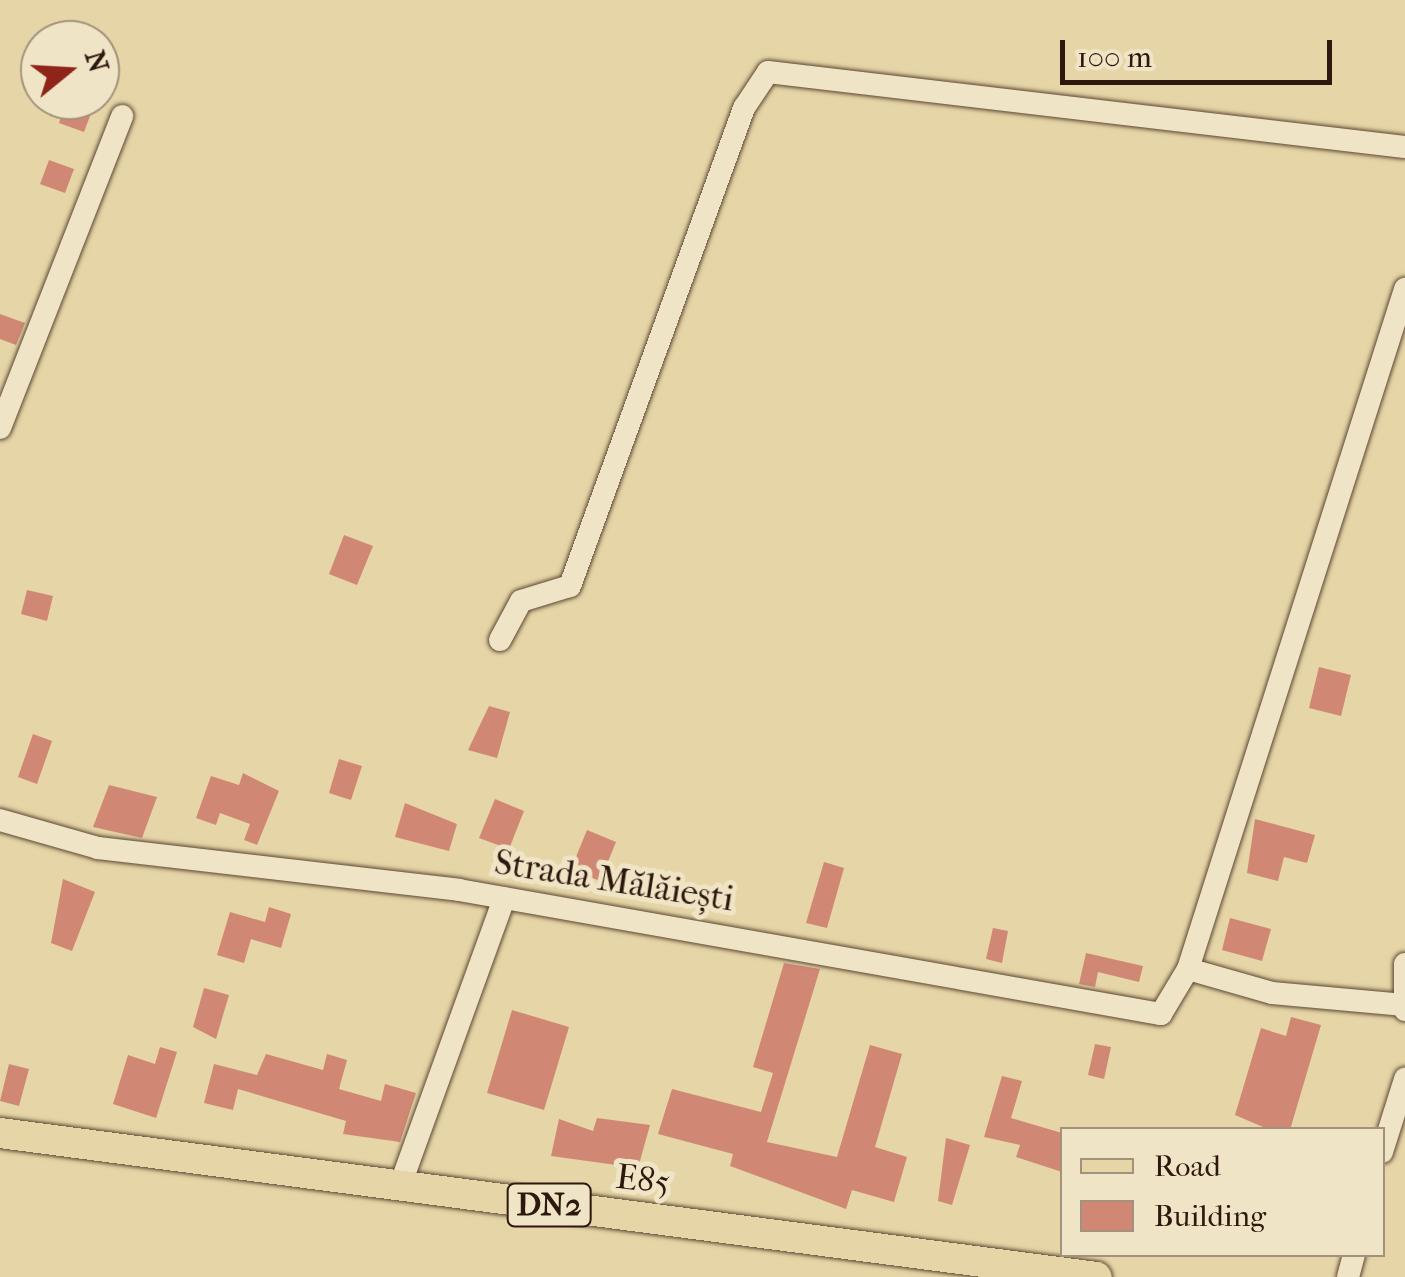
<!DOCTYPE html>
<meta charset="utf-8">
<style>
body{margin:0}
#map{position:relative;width:1405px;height:1277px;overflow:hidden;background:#e6d5a6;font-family:"IM FELL French Canon",serif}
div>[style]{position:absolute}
.building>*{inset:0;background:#d08875}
.roads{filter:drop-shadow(0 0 2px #5c4734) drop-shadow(0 0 2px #5c4734)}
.minor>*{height:22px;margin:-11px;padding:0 11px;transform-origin:11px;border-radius:11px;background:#efe4c5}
.major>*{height:30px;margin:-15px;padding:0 15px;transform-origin:15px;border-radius:15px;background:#e6d5a6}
span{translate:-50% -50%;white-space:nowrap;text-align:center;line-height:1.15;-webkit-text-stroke:10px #efe4c5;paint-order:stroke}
.shield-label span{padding:2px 8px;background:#efe4c5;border:2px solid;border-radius:8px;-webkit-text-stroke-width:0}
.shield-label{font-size:32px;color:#2e180e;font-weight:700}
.street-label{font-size:35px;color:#2e180e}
.legend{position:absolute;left:1060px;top:1127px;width:325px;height:130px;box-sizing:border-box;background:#efe4c5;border:2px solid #a2927c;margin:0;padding:12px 18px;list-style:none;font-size:30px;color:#2e180e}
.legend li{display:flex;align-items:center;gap:20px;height:50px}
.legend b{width:50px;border:2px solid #a2927c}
.north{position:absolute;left:20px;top:20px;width:100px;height:100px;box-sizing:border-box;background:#efe4c5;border:2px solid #a2927c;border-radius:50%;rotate:72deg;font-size:28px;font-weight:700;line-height:40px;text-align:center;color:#2e180e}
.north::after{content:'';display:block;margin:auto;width:35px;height:45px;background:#8f2418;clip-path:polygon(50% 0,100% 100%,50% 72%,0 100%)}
.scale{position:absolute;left:1060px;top:40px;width:272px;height:45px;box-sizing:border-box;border:5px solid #2e180e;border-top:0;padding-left:12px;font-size:30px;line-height:35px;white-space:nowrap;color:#2e180e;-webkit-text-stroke:8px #efe4c5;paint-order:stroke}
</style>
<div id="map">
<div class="building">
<div style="clip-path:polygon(67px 100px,93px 108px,84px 132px,59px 123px)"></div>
<div style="clip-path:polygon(49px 160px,74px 169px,65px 193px,40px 184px)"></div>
<div style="clip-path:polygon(0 314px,25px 323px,16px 345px,0 339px)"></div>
<div style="clip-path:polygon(344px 535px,373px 546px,357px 585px,329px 574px)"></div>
<div style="clip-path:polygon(27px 590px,53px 596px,47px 621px,21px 614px)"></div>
<div style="clip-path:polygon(1319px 667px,1351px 675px,1341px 716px,1309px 708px)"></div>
<div style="clip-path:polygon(489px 706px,510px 712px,497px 758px,468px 750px)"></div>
<div style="clip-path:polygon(33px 734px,52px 741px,37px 784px,18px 777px)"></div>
<div style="clip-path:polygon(339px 759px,362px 766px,351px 800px,329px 793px)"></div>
<div style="clip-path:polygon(243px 773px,279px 791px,257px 845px,244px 840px,250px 824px,220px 813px,216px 825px,196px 818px,211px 776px,239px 785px)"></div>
<div style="clip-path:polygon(109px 785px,157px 797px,142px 838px,93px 827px)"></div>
<div style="clip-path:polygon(495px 799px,524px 811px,509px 849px,479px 838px)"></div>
<div style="clip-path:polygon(405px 803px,457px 824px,449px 851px,395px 837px)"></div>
<div style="clip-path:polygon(1255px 819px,1315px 835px,1307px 863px,1284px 857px,1278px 881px,1247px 873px)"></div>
<div style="clip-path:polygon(587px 830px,616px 842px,600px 881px,571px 869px)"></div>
<div style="clip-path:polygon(824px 862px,844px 868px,827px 928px,806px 923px)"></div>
<div style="clip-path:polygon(63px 879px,95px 892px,72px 951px,51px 943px)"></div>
<div style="clip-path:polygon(269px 907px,291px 914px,281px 948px,251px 939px,244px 963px,217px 955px,230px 912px,265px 922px)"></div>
<div style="clip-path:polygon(1230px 918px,1271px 929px,1262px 961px,1222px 950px)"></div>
<div style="clip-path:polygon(993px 928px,1008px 931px,1002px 963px,986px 959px)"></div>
<div style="clip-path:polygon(1086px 953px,1143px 966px,1139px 982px,1098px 972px,1095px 987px,1079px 984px)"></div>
<div style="clip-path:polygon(784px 963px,820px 969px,767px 1142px,837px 1157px,870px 1045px,902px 1054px,875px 1147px,907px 1157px,894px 1202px,852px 1190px,846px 1209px,730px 1166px,733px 1154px,658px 1134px,672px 1089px,761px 1112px,773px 1073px,753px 1067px)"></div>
<div style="clip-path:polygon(204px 988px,229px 995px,216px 1039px,193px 1027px)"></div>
<div style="clip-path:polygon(512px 1010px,569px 1027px,544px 1110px,487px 1093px)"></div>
<div style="clip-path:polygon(1291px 1017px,1321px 1025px,1290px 1130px,1270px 1130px,1235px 1115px,1261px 1028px,1286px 1036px)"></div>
<div style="clip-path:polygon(1095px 1044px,1111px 1047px,1104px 1079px,1088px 1075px)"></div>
<div style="clip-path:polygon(160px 1047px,177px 1052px,156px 1118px,113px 1104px,128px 1055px,155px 1064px)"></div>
<div style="clip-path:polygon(266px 1054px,323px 1070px,327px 1054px,347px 1060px,339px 1089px,381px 1101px,385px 1084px,416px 1093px,400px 1142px,343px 1134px,346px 1121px,238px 1089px,233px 1110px,204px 1103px,214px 1064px,257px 1075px)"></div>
<div style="clip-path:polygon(9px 1064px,29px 1069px,19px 1106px,0 1101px)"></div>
<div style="clip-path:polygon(1002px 1076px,1022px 1081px,1011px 1118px,1062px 1133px,1062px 1172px,1016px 1157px,1020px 1145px,984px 1137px)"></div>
<div style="clip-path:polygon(597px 1118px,650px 1125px,638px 1168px,551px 1156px,559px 1119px,593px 1131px)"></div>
<div style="clip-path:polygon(946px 1138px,970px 1145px,952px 1205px,938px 1201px)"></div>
</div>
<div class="roads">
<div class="minor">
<div style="left:0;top:428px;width:335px;rotate:-68.6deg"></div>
<div style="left:500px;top:640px;width:44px;rotate:-61.7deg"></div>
<div style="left:521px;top:601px;width:51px;rotate:-17deg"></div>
<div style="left:570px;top:586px;width:509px;rotate:-70deg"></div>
<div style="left:744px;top:108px;width:43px;rotate:-56.3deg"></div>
<div style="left:768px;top:72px;width:641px;rotate:6.72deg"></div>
<div style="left:0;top:820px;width:102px;rotate:15.9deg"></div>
<div style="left:98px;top:848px;width:363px;rotate:6.6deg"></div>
<div style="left:459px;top:890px;width:713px;rotate:10.02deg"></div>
<div style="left:1161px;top:1014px;width:52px;rotate:-59deg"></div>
<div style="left:1188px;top:969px;width:714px;rotate:-72.3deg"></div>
<div style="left:1405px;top:964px;width:46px;rotate:90deg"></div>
<div style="left:1188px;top:969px;width:87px;rotate:15.9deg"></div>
<div style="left:1272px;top:993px;width:133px;rotate:5.2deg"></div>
<div style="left:1382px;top:1152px;width:77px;rotate:-72.5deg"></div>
<div style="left:400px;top:1186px;width:306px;rotate:-70.1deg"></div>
<div style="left:1348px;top:1277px;width:24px;rotate:-75deg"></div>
</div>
<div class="major">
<div style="left:0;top:1133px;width:1106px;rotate:7.48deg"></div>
</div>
</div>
<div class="shield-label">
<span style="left:549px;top:1205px">DN2</span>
</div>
<div class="street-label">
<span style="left:614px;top:881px;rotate:9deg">Strada Mălăiești</span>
<span style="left:643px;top:1180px;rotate:7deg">E85</span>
</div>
<ul class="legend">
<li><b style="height:12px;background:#e6d5a6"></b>Road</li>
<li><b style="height:28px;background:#d08875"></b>Building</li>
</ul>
<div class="north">N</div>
<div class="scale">100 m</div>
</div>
